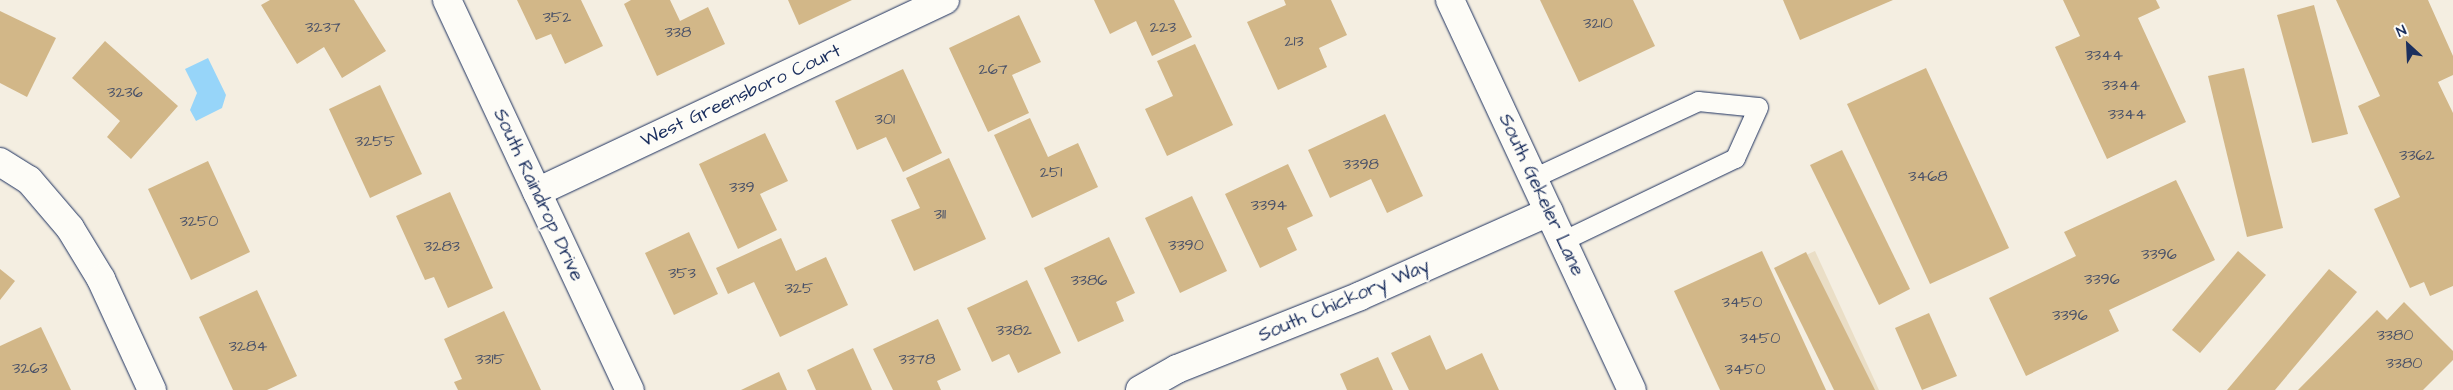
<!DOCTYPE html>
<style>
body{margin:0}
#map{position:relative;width:2453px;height:390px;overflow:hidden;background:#f4eee1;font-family:"Architects Daughter",sans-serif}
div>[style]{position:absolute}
.built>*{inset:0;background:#eadec6}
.water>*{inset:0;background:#97d5f9}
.building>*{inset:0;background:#d2b788}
.roads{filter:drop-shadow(0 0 1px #1b2f5e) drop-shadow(0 0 1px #1b2f5e)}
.service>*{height:19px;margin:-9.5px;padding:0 9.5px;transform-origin:9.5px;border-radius:9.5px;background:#fdfcf7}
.minor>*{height:28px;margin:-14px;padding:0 14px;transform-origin:14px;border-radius:14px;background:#fdfcf7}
.tertiary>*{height:28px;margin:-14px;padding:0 14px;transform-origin:14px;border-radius:14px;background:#fdfcf7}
span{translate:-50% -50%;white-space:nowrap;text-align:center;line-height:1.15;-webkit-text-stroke:4px #fdfcf7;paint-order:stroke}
.number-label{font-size:16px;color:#495168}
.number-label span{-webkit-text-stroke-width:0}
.street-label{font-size:19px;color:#1b2f5e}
.north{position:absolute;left:2383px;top:20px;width:50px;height:50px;-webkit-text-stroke:4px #fdfcf7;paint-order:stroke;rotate:335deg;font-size:14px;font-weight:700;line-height:20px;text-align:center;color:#1b2f5e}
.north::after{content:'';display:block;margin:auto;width:18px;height:22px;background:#1b2f5e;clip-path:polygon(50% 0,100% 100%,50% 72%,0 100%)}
</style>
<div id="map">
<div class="built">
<div style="clip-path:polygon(1815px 251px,1879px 390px,1845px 390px,1786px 264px)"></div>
</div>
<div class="water">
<div style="clip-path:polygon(208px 58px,226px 95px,222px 108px,196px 121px,190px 110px,197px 93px,185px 69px)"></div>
</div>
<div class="building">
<div style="clip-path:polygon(270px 0,354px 0,386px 51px,342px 78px,324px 47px,297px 64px,261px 5px)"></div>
<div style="clip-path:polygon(517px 0,581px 0,603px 46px,565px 64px,551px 34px,536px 40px)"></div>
<div style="clip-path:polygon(631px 0,670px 0,680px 21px,708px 7px,725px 44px,657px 76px,624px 4px)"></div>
<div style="clip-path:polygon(788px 0,852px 0,799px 25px)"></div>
<div style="clip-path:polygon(1094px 0,1174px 0,1192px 37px,1152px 56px,1136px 21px,1110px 34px)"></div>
<div style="clip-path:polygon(1284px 0,1331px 0,1347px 35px,1319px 48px,1327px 67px,1278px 90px,1247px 22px,1286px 5px)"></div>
<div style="clip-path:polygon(1540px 0,1633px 0,1655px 46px,1579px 82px)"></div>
<div style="clip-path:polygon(1783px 0,1893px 0,1800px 40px)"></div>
<div style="clip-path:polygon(2063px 0,2156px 0,2160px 8px,2138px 18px,2186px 122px,2107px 159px,2055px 47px,2080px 36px)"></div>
<div style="clip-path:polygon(2336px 0,2428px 0,2453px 56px,2453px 75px,2438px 82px,2453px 113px,2453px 286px,2430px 296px,2424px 282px,2410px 288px,2374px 209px,2400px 197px,2358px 106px,2380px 96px)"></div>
<div style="clip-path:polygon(2314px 5px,2348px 134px,2312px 143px,2277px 15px)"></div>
<div style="clip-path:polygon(0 11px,56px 38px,27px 97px,0 83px)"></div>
<div style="clip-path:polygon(1019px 15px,1041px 62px,1012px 75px,1029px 113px,988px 132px,949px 48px)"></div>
<div style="clip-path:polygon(105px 41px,178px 106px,131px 159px,107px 137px,120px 121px,72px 78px)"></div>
<div style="clip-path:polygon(1195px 44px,1233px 125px,1167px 156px,1145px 109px,1173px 96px,1157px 61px)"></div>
<div style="clip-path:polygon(1926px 68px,2009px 248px,1930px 284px,1847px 104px)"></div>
<div style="clip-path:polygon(2244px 68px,2283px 228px,2247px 237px,2208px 76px)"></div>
<div style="clip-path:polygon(903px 69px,942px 153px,903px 172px,886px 137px,857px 150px,835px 101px)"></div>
<div style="clip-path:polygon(380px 85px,422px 174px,370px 198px,329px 109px)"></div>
<div style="clip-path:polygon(1385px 114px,1423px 196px,1387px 213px,1371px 179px,1330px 198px,1308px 150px)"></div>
<div style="clip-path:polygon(1030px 118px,1048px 157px,1078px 143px,1098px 187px,1032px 218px,994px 135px)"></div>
<div style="clip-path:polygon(765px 133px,788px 181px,760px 194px,777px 230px,738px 249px,699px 164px)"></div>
<div style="clip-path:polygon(1842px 150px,1910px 289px,1879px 305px,1810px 165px)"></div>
<div style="clip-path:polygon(949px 158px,986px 239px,914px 271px,891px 220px,920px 208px,906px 178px)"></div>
<div style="clip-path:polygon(208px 161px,250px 252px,191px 280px,148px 189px)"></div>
<div style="clip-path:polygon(1288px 164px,1313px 216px,1287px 228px,1297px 250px,1260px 268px,1225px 194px)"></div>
<div style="clip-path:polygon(2176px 180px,2215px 260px,2109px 310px,2119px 331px,2026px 376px,1989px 298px,2076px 256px,2064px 232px)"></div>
<div style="clip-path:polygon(450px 192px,493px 288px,448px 308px,434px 277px,425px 280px,396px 216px)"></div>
<div style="clip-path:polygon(1192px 196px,1227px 271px,1180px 293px,1145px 218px)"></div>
<div style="clip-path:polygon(689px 232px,718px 294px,674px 315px,645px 253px)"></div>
<div style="clip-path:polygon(1109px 237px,1135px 293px,1116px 302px,1124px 321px,1078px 342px,1044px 268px)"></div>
<div style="clip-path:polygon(781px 238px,796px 271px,826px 257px,848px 305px,780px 337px,754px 282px,728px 294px,716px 268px)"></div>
<div style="clip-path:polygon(1762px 251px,1826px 390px,1720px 390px,1674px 291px)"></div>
<div style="clip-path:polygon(2238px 251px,2266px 275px,2200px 353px,2172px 330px)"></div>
<div style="clip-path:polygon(1806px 252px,1875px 390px,1834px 390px,1774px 268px)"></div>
<div style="clip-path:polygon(0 269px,15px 281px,0 300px)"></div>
<div style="clip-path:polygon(2329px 269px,2357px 292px,2275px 390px,2227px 390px)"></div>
<div style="clip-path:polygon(1027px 280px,1061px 353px,1018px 373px,1009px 354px,992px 362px,967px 308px)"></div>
<div style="clip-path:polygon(257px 290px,297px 376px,267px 390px,233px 390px,199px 317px)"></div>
<div style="clip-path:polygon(2404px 302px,2453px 351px,2453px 360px,2423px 390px,2298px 390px,2377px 310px,2387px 320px)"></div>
<div style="clip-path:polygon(504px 311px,541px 390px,458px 390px,454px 382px,462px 379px,444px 339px)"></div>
<div style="clip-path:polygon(1929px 313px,1957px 376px,1922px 390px,1895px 328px)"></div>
<div style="clip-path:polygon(938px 319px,961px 370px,937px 381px,941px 390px,893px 390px,873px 349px)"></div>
<div style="clip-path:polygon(41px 327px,71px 390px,0 390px,0 346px)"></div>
<div style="clip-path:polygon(1430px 335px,1446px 370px,1482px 353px,1499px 390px,1409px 390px,1391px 353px)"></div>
<div style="clip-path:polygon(853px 348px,872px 390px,816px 390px,807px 370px)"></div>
<div style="clip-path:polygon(1378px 357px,1393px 390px,1347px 390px,1340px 374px)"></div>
<div style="clip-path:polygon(779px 372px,787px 390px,741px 390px)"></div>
</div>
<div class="roads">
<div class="service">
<div style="left:1533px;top:178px;width:182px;rotate:-25deg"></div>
<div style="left:1698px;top:101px;width:60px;rotate:5.7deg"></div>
<div style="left:1758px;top:107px;width:56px;rotate:114.3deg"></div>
<div style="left:1735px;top:158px;width:192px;rotate:154.4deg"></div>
</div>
<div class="minor">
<div style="left:447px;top:0;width:431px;rotate:64.9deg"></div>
<div style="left:0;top:162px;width:34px;rotate:32deg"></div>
<div style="left:29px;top:180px;width:63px;rotate:49.5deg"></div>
<div style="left:70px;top:228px;width:60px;rotate:58.7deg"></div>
<div style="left:101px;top:279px;width:122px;rotate:65.3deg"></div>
<div style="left:537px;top:192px;width:451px;rotate:-25.2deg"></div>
<div style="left:1140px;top:390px;width:43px;rotate:-29.6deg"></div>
<div style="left:1177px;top:369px;width:197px;rotate:-21.7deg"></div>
<div style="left:1360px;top:296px;width:207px;rotate:-24deg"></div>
</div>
<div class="tertiary">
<div style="left:1450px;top:0;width:430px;rotate:65deg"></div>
</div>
</div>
<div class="number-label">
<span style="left:557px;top:17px">352</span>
<span style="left:1598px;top:23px">3210</span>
<span style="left:323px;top:27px">3237</span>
<span style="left:1163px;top:27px">223</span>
<span style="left:678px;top:32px">338</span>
<span style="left:1294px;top:41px">213</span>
<span style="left:2104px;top:55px">3344</span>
<span style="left:993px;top:69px">267</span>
<span style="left:2121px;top:85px">3344</span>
<span style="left:125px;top:92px">3236</span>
<span style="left:2127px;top:114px">3344</span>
<span style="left:885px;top:119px">301</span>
<span style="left:375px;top:141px">3255</span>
<span style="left:2417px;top:155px">3362</span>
<span style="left:1361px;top:164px">3398</span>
<span style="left:1051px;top:172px">251</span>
<span style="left:1928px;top:176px">3468</span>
<span style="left:742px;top:187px">339</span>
<span style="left:1269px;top:205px">3394</span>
<span style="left:940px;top:214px">311</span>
<span style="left:199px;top:221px">3250</span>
<span style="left:1186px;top:245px">3390</span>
<span style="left:442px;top:246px">3283</span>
<span style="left:2159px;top:254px">3396</span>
<span style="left:682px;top:273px">353</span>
<span style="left:2102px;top:279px">3396</span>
<span style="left:1089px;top:280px">3386</span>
<span style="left:799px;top:288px">325</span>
<span style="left:1742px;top:302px">3450</span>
<span style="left:2070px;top:315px">3396</span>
<span style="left:1014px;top:330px">3382</span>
<span style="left:2395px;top:335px">3380</span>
<span style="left:1760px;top:338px">3450</span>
<span style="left:248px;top:346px">3284</span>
<span style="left:490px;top:359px">3315</span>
<span style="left:917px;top:359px">3378</span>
<span style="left:2404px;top:363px">3380</span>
<span style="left:30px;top:368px">3263</span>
<span style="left:1745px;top:369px">3450</span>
</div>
<div class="street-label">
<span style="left:741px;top:96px;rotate:-25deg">West Greensboro Court</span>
<span style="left:538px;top:195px;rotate:65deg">South Raindrop Drive</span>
<span style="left:1541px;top:195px;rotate:65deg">South Gekeler Lane</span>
<span style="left:1344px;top:301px;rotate:-23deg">South Chickory Way</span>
</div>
<div class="north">N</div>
</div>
